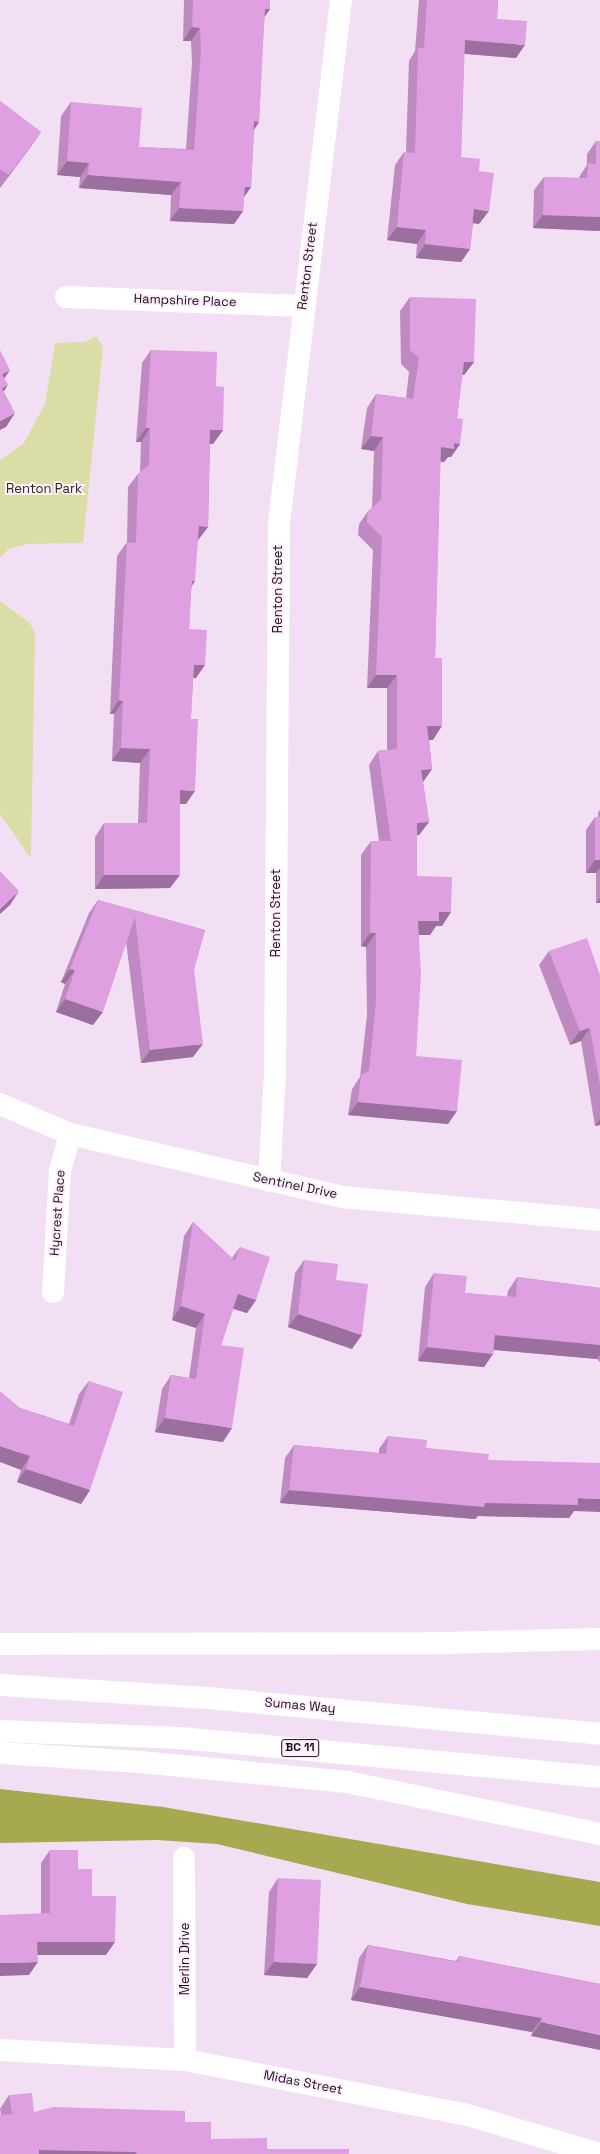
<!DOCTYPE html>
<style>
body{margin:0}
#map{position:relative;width:600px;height:2154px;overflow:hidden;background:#f3dff3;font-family:"Space Grotesk",sans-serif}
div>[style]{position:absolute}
.green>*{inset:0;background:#dadea6}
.forest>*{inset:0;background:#a5aa51}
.street>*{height:22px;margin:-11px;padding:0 11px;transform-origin:11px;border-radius:11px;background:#fff}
.highway>*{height:22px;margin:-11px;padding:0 11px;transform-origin:11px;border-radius:11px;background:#fff}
.wall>*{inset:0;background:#bf8ac2}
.shaded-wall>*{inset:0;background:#9b709e}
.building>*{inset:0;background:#dea0e1}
span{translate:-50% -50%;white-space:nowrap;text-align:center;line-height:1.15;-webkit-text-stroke:4px #feeefe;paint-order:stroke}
.shield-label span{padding:1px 3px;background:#feeefe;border:1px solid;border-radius:3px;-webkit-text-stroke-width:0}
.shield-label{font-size:12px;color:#181118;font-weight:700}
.street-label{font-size:13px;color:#181118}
.park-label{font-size:13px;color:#2a2c04}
</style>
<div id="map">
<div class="green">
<div style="clip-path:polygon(96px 336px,103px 347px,83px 543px,29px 544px,10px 548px,0 557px,0 460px,24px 443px,45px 404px,55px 343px,85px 342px)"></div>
<div style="clip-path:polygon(0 601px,30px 623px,35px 634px,31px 859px,0 814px)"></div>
</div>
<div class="forest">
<div style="clip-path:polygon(0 1789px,163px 1807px,600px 1882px,600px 1926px,467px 1904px,217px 1844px,157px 1840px,0 1843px)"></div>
</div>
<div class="street">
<div style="left:66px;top:297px;width:237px;rotate:2.2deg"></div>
<div style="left:0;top:1104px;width:76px;rotate:23.2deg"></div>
<div style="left:70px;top:1134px;width:279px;rotate:13deg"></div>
<div style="left:342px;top:1197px;width:259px;rotate:5.1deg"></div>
<div style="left:269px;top:1181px;width:108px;rotate:-86.8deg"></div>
<div style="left:275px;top:1073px;width:550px;rotate:-89.58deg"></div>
<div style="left:279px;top:523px;width:527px;rotate:-83.24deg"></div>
<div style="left:53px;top:1292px;width:121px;rotate:-86.7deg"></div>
<div style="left:60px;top:1171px;width:38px;rotate:-75deg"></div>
<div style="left:184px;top:1858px;width:202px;rotate:89.7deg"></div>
<div style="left:0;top:2050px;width:185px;rotate:3.1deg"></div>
<div style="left:185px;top:2060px;width:284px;rotate:11deg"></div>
<div style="left:464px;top:2114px;width:142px;rotate:16.4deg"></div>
</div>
<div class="highway">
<div style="left:0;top:1644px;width:445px;rotate:-0.1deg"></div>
<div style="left:445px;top:1643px;width:155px;rotate:-1.5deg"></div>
<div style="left:0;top:1685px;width:208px;rotate:3.6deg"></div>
<div style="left:208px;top:1698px;width:394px;rotate:5.2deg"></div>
<div style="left:0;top:1731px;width:180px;rotate:2.2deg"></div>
<div style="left:180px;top:1738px;width:422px;rotate:5.3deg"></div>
<div style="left:0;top:1753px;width:140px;rotate:3.7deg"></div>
<div style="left:140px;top:1762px;width:208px;rotate:5.5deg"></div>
<div style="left:347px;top:1782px;width:258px;rotate:11.6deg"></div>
</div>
<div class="wall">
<div style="clip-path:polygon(184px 0,270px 0,270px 9px,264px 17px,259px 122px,254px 130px,251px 187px,244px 197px,243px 211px,234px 224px,170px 221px,171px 195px,79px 188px,80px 177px,57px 175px,61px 116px,71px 102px,139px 147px,186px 149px,192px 63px,191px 41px,183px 41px)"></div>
<div style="clip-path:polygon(419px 0,498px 0,497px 19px,516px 58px,464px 54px,461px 157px,479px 171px,479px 224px,473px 223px,470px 249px,461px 262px,416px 258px,417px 244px,387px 240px,395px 165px,404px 152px,406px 152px,409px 61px,415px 51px)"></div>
<div style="clip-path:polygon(0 101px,41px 132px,0 188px)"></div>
<div style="clip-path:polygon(596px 141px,600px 231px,533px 228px,534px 190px,544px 177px,579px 178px,579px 177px,587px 165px,587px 154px)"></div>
<div style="clip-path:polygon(410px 297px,474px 362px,464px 375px,462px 375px,457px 418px,460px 444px,451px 457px,448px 457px,444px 462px,440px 462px,433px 740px,429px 740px,432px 769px,423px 782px,429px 822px,419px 835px,417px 835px,417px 876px,442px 926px,436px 926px,430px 935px,419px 935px,416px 1056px,448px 1124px,348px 1115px,352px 1089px,360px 1077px,367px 1015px,366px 947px,361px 946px,361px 855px,371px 841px,379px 841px,369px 765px,378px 751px,387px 750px,387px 688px,367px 688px,373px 550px,358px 535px,359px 524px,368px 511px,372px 508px,374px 451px,361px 449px,367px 408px,376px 394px,406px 398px,409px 372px,401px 364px,400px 311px)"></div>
<div style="clip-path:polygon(151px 350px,216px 386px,223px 430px,213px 444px,210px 444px,208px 527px,198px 540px,191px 587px,189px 629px,196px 678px,193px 678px,186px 804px,180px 804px,170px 888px,95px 889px,95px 837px,104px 823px,138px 823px,140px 763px,112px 761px,114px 714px,110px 714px,117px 556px,127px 542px,128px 487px,138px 474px,140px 472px,141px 442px,136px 442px,142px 363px)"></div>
<div style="clip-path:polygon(600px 810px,600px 903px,596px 903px,596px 873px,586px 873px,586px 830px,595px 817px,598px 817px,598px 813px)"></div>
<div style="clip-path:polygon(98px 900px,205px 930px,194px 969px,193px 1057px,141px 1063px,126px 941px,93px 1025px,56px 1012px,65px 984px,61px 982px,89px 913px)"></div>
<div style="clip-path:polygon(549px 951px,600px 975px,600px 1125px,595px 1126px,581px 1041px,570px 1045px,539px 965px)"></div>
<div style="clip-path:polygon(193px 1222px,232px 1258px,240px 1247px,256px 1300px,247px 1313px,233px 1309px,221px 1345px,223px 1442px,155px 1432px,162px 1389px,171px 1375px,189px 1378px,196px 1328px,172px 1320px,184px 1236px)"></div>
<div style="clip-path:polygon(304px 1260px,336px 1280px,352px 1349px,288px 1327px,295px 1273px)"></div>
<div style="clip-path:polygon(434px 1273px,465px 1293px,507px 1297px,508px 1291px,517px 1277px,600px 1288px,600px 1362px,597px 1359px,494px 1350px,493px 1354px,484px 1367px,418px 1361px,425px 1287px)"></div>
<div style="clip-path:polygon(89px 1381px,90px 1490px,81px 1504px,17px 1482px,21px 1470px,20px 1408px,69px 1424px,79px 1394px)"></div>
<div style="clip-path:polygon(388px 1436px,426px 1448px,488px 1460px,574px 1511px,569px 1518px,478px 1516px,475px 1519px,280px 1503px,285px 1458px,294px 1445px,379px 1453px,379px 1449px)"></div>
<div style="clip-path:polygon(50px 1850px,78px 1869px,92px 1896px,106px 1955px,37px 1955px,29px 1975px,41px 1913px,41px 1863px)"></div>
<div style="clip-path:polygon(278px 1878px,317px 1964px,307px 1978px,264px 1975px,269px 1892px)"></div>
<div style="clip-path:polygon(368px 1945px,456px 1961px,459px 1956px,600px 1984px,531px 2036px,532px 2032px,351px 2000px,359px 1958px)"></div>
<div style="clip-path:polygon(9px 2095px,34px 2112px,185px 2122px,211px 2139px,267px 2149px,349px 2154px,0 2154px,1px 2115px,0 2109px)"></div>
</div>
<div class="shaded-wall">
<div style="clip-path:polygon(265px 9px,270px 9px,261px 22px)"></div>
<div style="clip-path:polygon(192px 27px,200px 28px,191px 41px,183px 41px)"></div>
<div style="clip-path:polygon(465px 40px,525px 45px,516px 58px,456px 53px)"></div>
<div style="clip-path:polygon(254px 121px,259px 122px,250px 135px)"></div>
<div style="clip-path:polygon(41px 132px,32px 145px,0 188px,9px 175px)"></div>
<div style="clip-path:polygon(67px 161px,89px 163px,80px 177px,57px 175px)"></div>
<div style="clip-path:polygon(88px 175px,181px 182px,171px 195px,79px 188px)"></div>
<div style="clip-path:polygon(245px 187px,251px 187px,242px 200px)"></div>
<div style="clip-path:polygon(179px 208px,243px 211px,234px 224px,170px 221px)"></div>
<div style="clip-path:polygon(474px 209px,489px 211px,479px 224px,465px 222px)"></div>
<div style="clip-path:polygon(543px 215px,600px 217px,600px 231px,533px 228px)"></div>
<div style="clip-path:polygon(397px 227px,426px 230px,417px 244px,387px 240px)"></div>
<div style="clip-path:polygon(425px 244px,470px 249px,461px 262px,416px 258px)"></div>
<div style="clip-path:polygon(464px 362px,474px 362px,464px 375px,455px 375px)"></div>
<div style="clip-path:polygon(10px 370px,1px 383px,2px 374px)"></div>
<div style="clip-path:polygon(8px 385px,0 397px,2px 388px)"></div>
<div style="clip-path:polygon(15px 413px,6px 427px,0 430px,0 421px)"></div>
<div style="clip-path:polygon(146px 428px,150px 428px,141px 442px,136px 442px)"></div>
<div style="clip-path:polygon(210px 430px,223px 430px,213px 444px,201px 444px)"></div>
<div style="clip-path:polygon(371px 436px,383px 437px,374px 451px,361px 449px)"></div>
<div style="clip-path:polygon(454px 443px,460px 444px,451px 457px,448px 457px,444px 462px,431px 460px,441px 447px)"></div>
<div style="clip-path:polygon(199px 526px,208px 527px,198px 540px,189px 540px)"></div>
<div style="clip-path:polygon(192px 581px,195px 581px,186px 595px)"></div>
<div style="clip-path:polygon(194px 665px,205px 665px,196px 678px,184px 678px)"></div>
<div style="clip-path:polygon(376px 675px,397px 675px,387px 688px,367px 688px)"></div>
<div style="clip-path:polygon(119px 700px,123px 701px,114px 714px,110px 714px)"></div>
<div style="clip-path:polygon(427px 726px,442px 726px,433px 740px,417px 740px)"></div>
<div style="clip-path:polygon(121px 748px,150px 749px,140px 763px,112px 761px)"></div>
<div style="clip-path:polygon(432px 769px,423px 782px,421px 770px)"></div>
<div style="clip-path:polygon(180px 790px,195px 791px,186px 804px,170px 804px)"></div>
<div style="clip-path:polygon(429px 822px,419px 835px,408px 837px,417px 823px)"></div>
<div style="clip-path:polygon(595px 860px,600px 860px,600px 868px,596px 873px,586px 873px)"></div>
<div style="clip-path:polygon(104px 875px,180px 875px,170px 888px,95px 889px)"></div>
<div style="clip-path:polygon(19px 891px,10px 905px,0 914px,0 909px)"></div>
<div style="clip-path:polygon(600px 898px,600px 903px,596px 903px)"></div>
<div style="clip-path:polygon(439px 912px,451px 912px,442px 926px,436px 926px,430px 935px,409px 935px,418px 921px)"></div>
<div style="clip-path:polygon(370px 933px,376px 933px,366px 947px,361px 946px)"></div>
<div style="clip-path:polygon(70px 969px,75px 970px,65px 984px,61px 982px)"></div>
<div style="clip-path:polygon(65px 999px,103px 1012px,93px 1025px,56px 1012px)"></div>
<div style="clip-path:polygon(590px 1028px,581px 1041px,570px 1045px,580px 1031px)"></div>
<div style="clip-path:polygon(203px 1044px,193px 1057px,141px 1063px,150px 1050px)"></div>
<div style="clip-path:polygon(358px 1102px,457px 1111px,448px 1124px,348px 1115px)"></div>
<div style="clip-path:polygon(600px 1119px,600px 1125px,595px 1126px)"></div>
<div style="clip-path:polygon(238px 1294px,256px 1300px,247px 1313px,229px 1307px)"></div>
<div style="clip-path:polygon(181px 1306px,205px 1314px,196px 1328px,172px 1320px)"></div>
<div style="clip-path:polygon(298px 1314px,362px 1335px,352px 1349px,288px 1327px)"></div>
<div style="clip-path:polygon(495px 1335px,600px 1345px,600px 1355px,597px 1359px,486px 1349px)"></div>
<div style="clip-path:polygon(427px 1347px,493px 1354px,484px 1367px,418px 1361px)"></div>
<div style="clip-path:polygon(165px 1418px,232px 1428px,223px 1442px,155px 1432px)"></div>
<div style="clip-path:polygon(0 1446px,30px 1456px,21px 1470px,0 1462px)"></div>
<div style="clip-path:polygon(26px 1469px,90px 1490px,81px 1504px,17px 1482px)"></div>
<div style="clip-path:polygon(289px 1490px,485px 1503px,578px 1498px,600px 1499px,600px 1512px,574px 1511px,569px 1518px,478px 1516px,475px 1519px,280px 1503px)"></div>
<div style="clip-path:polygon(37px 1942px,115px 1942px,106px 1955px,28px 1955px)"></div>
<div style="clip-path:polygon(38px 1962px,29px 1975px,0 1976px,0 1963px)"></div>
<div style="clip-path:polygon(274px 1962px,317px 1964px,307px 1978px,264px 1975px)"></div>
<div style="clip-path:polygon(360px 1987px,542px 2018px,532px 2032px,351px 2000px)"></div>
<div style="clip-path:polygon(541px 2022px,600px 2035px,600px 2050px,531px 2036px)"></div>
<div style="clip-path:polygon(39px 2150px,137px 2152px,135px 2154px,36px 2154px)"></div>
</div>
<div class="building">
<div style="clip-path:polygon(193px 0,270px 0,270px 9px,265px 9px,259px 122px,254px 121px,251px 187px,245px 187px,243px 211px,179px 208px,181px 182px,88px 175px,89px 163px,67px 161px,71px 102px,142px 108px,139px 147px,194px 150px,201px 50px,200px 28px,192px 27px)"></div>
<div style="clip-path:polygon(427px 0,498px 0,497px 19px,527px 21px,525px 45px,465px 40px,461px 157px,480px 159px,479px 171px,494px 173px,489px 211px,474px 209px,470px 249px,425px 244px,426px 230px,397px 227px,404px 152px,415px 153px,418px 48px,424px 48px)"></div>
<div style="clip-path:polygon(0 101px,41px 132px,9px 175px,0 169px)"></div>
<div style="clip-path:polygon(596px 141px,600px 141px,600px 217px,543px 215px,544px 177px,587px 178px,588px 163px,596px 164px)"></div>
<div style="clip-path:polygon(410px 297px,476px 299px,474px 362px,464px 362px,457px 418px,463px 419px,460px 444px,454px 443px,454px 449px,441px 447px,435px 658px,442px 658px,442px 726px,427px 726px,432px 769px,421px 770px,429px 822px,417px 823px,417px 876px,452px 877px,451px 912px,439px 912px,439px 921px,418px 921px,421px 974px,416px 1056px,462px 1060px,457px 1111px,358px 1102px,361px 1075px,369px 1071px,376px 1001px,376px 933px,370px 933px,371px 841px,391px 841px,378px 751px,397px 749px,397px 675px,376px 675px,382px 537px,367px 522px,368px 511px,381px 500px,383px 437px,371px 436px,376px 394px,413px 399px,419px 358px,410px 350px)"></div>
<div style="clip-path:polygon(0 350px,10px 370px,2px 374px,8px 385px,2px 388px,15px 413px,0 421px)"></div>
<div style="clip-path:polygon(151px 350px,217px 352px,216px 386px,224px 387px,223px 430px,210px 430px,208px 527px,199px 526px,195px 581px,192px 581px,189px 629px,207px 630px,205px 665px,194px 665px,191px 719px,198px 719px,195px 791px,180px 790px,180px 875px,104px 875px,104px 823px,147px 823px,150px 749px,121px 748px,123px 701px,119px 700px,127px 542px,136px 543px,138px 474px,149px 465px,150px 428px,146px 428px)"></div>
<div style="clip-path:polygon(595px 817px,600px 817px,600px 860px,595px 860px)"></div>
<div style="clip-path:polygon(0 871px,19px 891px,0 909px)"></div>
<div style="clip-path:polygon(98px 900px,205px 930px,194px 969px,203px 1044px,150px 1050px,135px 917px,103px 1012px,65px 999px,75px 970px,70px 969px)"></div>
<div style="clip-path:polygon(587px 938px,600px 975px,600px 1085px,590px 1028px,580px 1031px,549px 951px)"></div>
<div style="clip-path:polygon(193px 1222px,235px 1261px,240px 1247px,270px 1257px,256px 1300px,238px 1294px,221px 1345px,244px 1348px,232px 1428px,165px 1418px,171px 1375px,196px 1379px,205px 1314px,181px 1306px)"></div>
<div style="clip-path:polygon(304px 1260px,338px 1264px,336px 1280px,368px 1284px,362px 1335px,298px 1314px)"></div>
<div style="clip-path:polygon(434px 1273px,467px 1276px,465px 1293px,516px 1297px,517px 1277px,600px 1288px,600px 1345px,495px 1335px,493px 1354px,427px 1347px)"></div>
<div style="clip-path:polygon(89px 1381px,123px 1392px,90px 1490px,26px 1469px,30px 1456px,0 1446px,0 1391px,20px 1408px,74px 1426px)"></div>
<div style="clip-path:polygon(388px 1436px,427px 1440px,426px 1448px,489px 1454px,488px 1460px,600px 1463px,600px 1499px,578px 1498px,578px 1505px,485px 1503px,484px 1507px,289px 1490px,294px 1445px,386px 1454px)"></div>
<div style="clip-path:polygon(50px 1850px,78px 1850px,78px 1869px,92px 1869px,92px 1896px,116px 1896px,115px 1942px,37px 1942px,38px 1962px,0 1963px,0 1915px,50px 1913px)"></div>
<div style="clip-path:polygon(278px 1878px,321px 1880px,317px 1964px,274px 1962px)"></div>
<div style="clip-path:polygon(368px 1945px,458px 1962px,459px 1956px,600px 1984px,600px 2035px,541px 2022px,542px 2018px,360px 1987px)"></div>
<div style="clip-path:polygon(32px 2093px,34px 2112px,53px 2107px,185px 2111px,185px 2122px,211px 2122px,211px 2139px,267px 2138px,267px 2149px,349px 2149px,349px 2154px,136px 2154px,137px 2152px,39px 2150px,39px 2154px,0 2154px,0 2115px,12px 2114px,9px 2095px)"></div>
</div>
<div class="shield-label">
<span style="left:300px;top:1748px">BC 11</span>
</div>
<div class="street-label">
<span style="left:308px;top:266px;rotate:-83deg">Renton Street</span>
<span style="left:185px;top:301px;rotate:2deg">Hampshire Place</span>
<span style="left:278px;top:589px;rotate:-90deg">Renton Street</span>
<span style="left:276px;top:913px;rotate:-90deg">Renton Street</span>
<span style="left:295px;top:1186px;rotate:12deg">Sentinel Drive</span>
<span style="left:58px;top:1213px;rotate:-86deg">Hycrest Place</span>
<span style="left:300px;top:1706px;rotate:5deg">Sumas Way</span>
<span style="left:185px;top:1959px;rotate:-90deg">Merlin Drive</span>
<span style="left:303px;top:2083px;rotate:11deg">Midas Street</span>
</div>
<div class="park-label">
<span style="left:44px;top:489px">Renton Park</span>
</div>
</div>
